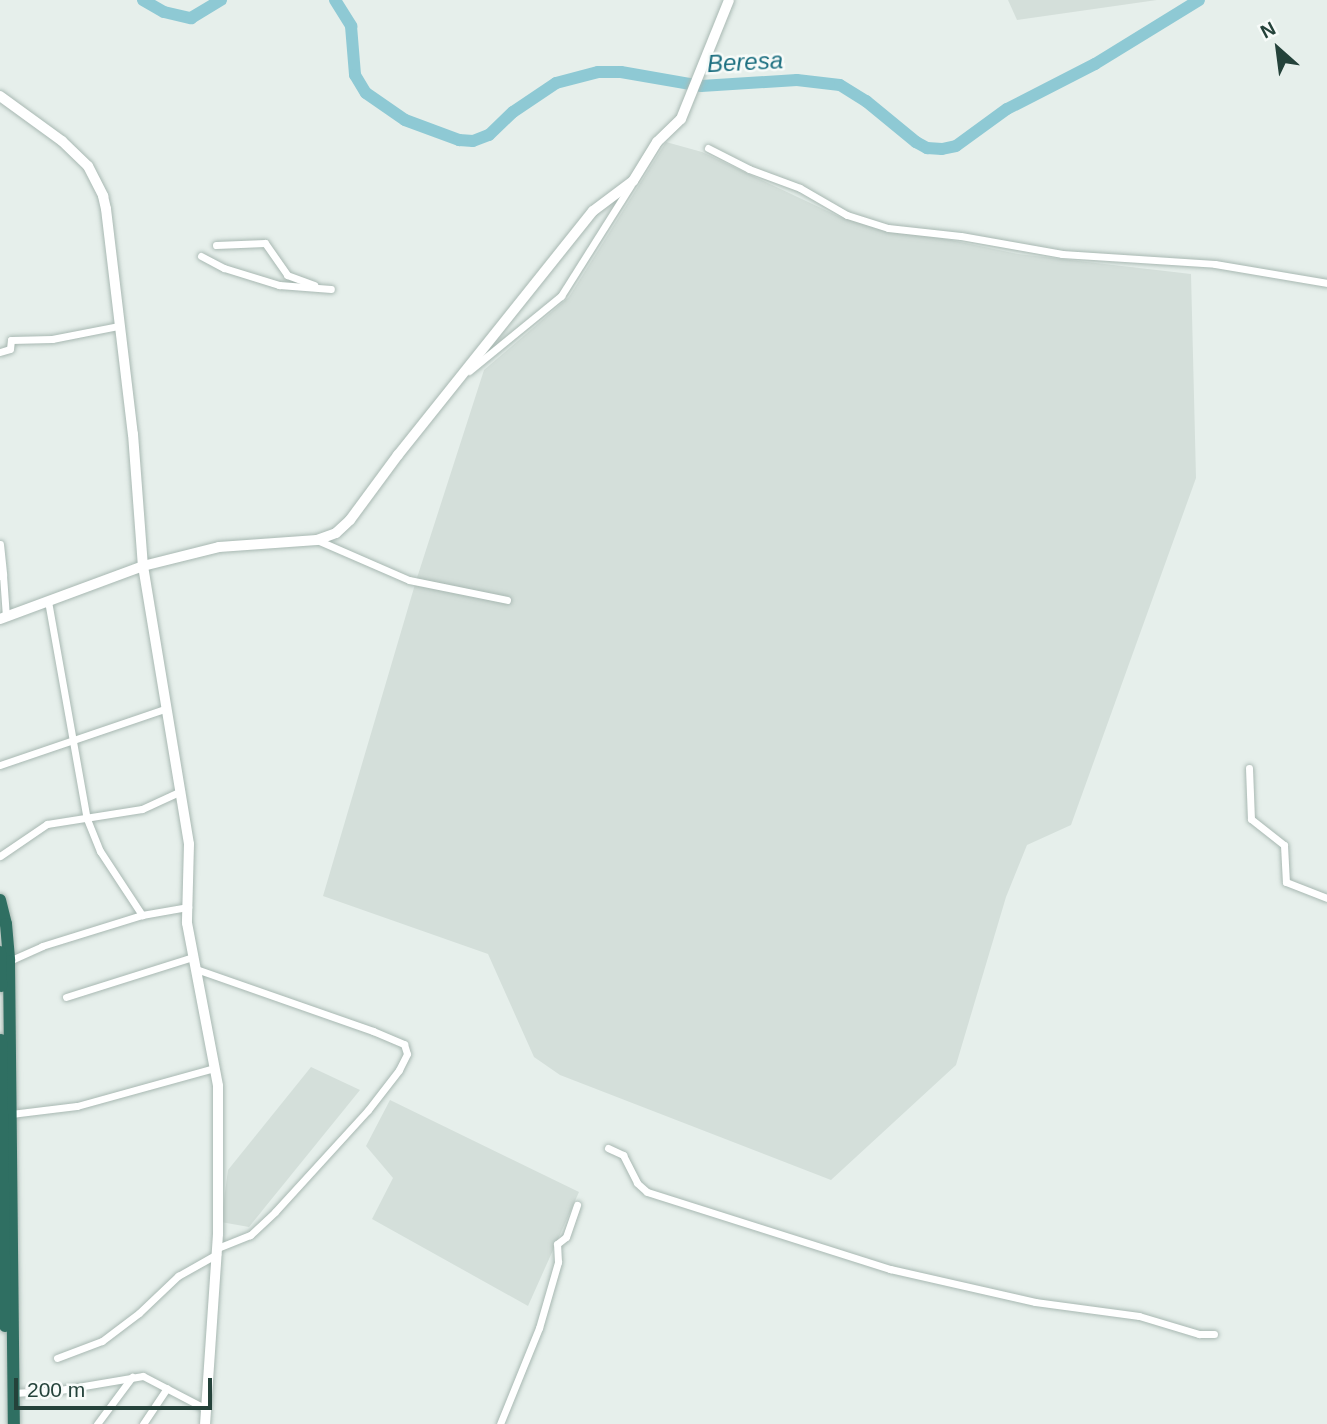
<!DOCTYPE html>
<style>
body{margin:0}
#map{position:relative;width:1327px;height:1424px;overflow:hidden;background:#e6efeb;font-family:Arial,sans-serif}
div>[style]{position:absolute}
.built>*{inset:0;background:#d4dfda}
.river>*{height:12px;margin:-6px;padding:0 6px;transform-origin:6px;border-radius:6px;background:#8ec9d4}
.roads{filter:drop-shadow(0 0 2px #a8b8b2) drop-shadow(0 0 2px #a8b8b2)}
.street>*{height:7px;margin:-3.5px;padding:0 3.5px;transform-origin:3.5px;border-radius:3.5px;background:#fff}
.secondary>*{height:10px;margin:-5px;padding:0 5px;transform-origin:5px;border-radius:5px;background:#fff}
.highway>*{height:12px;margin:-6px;padding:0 6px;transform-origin:6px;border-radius:6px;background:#2f6f62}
span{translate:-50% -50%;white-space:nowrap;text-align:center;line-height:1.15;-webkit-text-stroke:5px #f7fbf9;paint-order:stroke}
.water-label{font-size:24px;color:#1c6f80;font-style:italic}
.north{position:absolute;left:1243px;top:14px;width:70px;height:70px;-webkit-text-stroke:5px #f7fbf9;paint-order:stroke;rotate:332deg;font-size:19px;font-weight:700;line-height:28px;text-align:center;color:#24423a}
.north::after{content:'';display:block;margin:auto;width:24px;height:32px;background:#24423a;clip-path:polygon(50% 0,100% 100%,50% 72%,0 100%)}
.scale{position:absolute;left:14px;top:1378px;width:198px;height:32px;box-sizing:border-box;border:4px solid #24423a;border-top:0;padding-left:9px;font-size:21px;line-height:24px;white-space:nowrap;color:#24423a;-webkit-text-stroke:5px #f7fbf9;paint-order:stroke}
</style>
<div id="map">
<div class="built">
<div style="clip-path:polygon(1008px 0,1157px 0,1017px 20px)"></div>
<div style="clip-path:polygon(666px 142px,702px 152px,840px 217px,1018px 254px,1191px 274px,1196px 478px,1071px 825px,1027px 845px,1006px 897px,956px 1065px,831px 1180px,560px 1075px,534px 1057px,488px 954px,323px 896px,416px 581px,484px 370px,569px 297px)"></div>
<div style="clip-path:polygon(311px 1067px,360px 1090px,249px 1227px,221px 1222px,228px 1170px)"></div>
<div style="clip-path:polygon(390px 1100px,579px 1192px,528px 1306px,372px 1219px,393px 1178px,366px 1146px)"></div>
</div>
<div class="river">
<div style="left:143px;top:0;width:24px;rotate:30deg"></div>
<div style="left:164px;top:12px;width:28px;rotate:13deg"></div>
<div style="left:191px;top:18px;width:35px;rotate:-31deg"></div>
<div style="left:335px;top:0;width:31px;rotate:58deg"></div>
<div style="left:351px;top:26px;width:49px;rotate:85.3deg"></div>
<div style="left:355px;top:75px;width:21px;rotate:59deg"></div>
<div style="left:366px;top:93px;width:47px;rotate:34.7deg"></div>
<div style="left:405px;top:120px;width:58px;rotate:20.3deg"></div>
<div style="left:459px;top:140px;width:14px;rotate:4deg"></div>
<div style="left:473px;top:141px;width:17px;rotate:-21deg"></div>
<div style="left:489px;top:135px;width:33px;rotate:-44deg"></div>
<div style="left:513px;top:112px;width:52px;rotate:-34deg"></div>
<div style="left:556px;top:83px;width:43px;rotate:-14.7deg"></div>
<div style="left:598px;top:72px;width:23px"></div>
<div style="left:621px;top:72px;width:81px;rotate:9.9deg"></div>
<div style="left:701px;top:86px;width:96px;rotate:-3.6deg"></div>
<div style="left:797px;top:80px;width:43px;rotate:6.6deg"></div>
<div style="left:840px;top:85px;width:31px;rotate:32deg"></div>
<div style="left:866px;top:101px;width:65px;rotate:39.4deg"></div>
<div style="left:916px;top:142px;width:13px;rotate:29deg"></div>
<div style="left:927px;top:148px;width:15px;rotate:4deg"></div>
<div style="left:942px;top:149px;width:14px;rotate:-12deg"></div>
<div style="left:956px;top:146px;width:63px;rotate:-36deg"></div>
<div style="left:1007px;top:109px;width:99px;rotate:-27.1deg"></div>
<div style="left:1095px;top:64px;width:122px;rotate:-31.6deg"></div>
</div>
<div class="roads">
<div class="street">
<div style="left:708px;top:148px;width:46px;rotate:27.1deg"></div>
<div style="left:749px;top:169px;width:54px;rotate:20.4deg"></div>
<div style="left:800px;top:188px;width:54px;rotate:29.9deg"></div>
<div style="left:847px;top:215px;width:43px;rotate:17.6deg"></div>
<div style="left:888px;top:228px;width:73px;rotate:6.3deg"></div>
<div style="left:961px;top:236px;width:103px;rotate:10.1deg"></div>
<div style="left:1062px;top:254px;width:153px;rotate:3.7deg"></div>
<div style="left:1215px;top:264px;width:114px;rotate:9.6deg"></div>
<div style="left:216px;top:245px;width:49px;rotate:-2.3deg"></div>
<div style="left:265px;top:243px;width:39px;rotate:55deg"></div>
<div style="left:287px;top:275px;width:29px;rotate:20deg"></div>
<div style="left:201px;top:256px;width:26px;rotate:28deg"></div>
<div style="left:224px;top:268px;width:58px;rotate:17.2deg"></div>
<div style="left:279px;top:285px;width:52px;rotate:4.4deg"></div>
<div style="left:0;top:352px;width:10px;rotate:-17deg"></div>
<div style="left:10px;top:349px;width:9px;rotate:-84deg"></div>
<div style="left:11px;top:340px;width:41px;rotate:-1.4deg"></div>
<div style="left:52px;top:339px;width:67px;rotate:-11.1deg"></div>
<div style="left:469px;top:371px;width:119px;rotate:-39.2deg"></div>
<div style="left:561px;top:296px;width:131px;rotate:-57.8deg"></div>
<div style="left:317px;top:540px;width:100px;rotate:23.5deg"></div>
<div style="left:409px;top:580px;width:100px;rotate:11.5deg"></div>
<div style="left:0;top:544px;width:31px;rotate:84deg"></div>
<div style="left:0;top:576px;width:3px;rotate:-18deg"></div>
<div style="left:3px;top:575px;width:42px;rotate:85.9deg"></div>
<div style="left:48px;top:601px;width:221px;rotate:79.9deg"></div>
<div style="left:87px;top:819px;width:35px;rotate:68deg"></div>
<div style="left:100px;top:851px;width:77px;rotate:56.7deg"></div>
<div style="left:0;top:765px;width:176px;rotate:-18.8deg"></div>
<div style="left:1249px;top:768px;width:51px;rotate:87.8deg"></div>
<div style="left:1251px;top:819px;width:42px;rotate:38.2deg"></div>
<div style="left:1284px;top:845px;width:37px;rotate:87deg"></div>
<div style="left:1286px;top:882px;width:44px;rotate:21.3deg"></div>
<div style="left:0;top:856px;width:57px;rotate:-34.2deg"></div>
<div style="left:47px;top:824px;width:96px;rotate:-9deg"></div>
<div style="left:142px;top:809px;width:43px;rotate:-24.8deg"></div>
<div style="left:9px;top:961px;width:36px;rotate:-24deg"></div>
<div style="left:42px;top:946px;width:105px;rotate:-17.2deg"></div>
<div style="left:142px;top:915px;width:47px;rotate:-9.9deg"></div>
<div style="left:196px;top:969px;width:188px;rotate:19.3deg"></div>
<div style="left:373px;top:1031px;width:34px;rotate:23deg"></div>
<div style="left:404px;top:1044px;width:10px;rotate:73deg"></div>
<div style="left:407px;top:1054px;width:18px;rotate:117deg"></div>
<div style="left:399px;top:1070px;width:51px;rotate:127.8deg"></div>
<div style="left:368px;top:1110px;width:138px;rotate:132.4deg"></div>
<div style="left:275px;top:1212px;width:34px;rotate:137deg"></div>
<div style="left:250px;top:1235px;width:35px;rotate:158deg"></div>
<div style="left:66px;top:997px;width:133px;rotate:-17.5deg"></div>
<div style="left:11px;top:1114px;width:66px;rotate:-6.9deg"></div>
<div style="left:77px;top:1106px;width:142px;rotate:-15.5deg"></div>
<div style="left:608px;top:1148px;width:17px;rotate:25deg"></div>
<div style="left:623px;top:1155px;width:31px;rotate:63deg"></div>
<div style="left:637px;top:1183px;width:13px;rotate:42deg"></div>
<div style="left:647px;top:1192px;width:255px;rotate:17.6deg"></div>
<div style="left:890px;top:1269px;width:149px;rotate:12.8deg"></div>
<div style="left:1035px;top:1302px;width:105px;rotate:7.7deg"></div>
<div style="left:1139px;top:1316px;width:63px;rotate:16.7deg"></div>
<div style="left:1199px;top:1334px;width:15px"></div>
<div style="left:57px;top:1358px;width:48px;rotate:-20.7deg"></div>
<div style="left:102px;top:1341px;width:46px;rotate:-37.1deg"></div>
<div style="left:139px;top:1313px;width:54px;rotate:-43.5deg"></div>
<div style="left:178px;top:1276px;width:45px;rotate:-29.4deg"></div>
<div style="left:14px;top:1393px;width:46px;rotate:-3.7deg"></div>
<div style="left:60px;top:1390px;width:84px;rotate:-9.6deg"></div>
<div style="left:143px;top:1376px;width:71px;rotate:27.6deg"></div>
<div style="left:97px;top:1424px;width:59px;rotate:-53.3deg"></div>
<div style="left:143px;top:1424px;width:43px;rotate:-56.3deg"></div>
<div style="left:500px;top:1424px;width:104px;rotate:-67.9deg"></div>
<div style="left:539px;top:1328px;width:69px;rotate:-73.9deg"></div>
<div style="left:558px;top:1262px;width:18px;rotate:-93deg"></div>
<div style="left:557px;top:1244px;width:11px;rotate:-38deg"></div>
<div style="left:566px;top:1237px;width:34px;rotate:-71deg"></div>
</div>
<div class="secondary">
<div style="left:0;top:96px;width:77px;rotate:36deg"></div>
<div style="left:62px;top:141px;width:36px;rotate:44deg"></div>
<div style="left:88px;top:166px;width:34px;rotate:63deg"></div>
<div style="left:103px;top:196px;width:13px;rotate:77deg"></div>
<div style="left:106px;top:209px;width:227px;rotate:83.2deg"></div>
<div style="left:133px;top:434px;width:132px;rotate:85.7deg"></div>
<div style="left:143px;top:566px;width:282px;rotate:80.6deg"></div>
<div style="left:189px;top:844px;width:79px;rotate:91.5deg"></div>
<div style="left:187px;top:923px;width:166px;rotate:79.2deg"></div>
<div style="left:218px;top:1086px;width:148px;rotate:90deg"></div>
<div style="left:218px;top:1234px;width:190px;rotate:93.9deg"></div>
<div style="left:0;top:619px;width:153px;rotate:-20.3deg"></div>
<div style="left:143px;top:566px;width:78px;rotate:-14deg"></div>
<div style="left:219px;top:547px;width:98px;rotate:-4.1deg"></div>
<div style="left:317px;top:540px;width:20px;rotate:-20deg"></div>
<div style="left:336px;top:533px;width:19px;rotate:-43deg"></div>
<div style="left:350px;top:520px;width:81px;rotate:-53.6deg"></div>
<div style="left:398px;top:455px;width:312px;rotate:-51.4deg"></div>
<div style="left:593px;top:211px;width:50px;rotate:-36.9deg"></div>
<div style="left:633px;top:181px;width:46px;rotate:-58.4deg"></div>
<div style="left:657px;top:142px;width:33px;rotate:-44deg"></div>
<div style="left:681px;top:119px;width:128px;rotate:-68deg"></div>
</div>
<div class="highway">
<div style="left:0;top:900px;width:25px;rotate:76deg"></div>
<div style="left:6px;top:924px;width:37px;rotate:85deg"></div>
<div style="left:9px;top:961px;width:463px;rotate:89.4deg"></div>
<div style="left:0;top:952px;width:34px;rotate:88deg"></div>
<div style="left:1px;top:1040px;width:286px;rotate:89.2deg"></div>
</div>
</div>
<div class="water-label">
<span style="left:745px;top:62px;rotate:-3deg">Beresa</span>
</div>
<div class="north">N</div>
<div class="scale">200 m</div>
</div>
